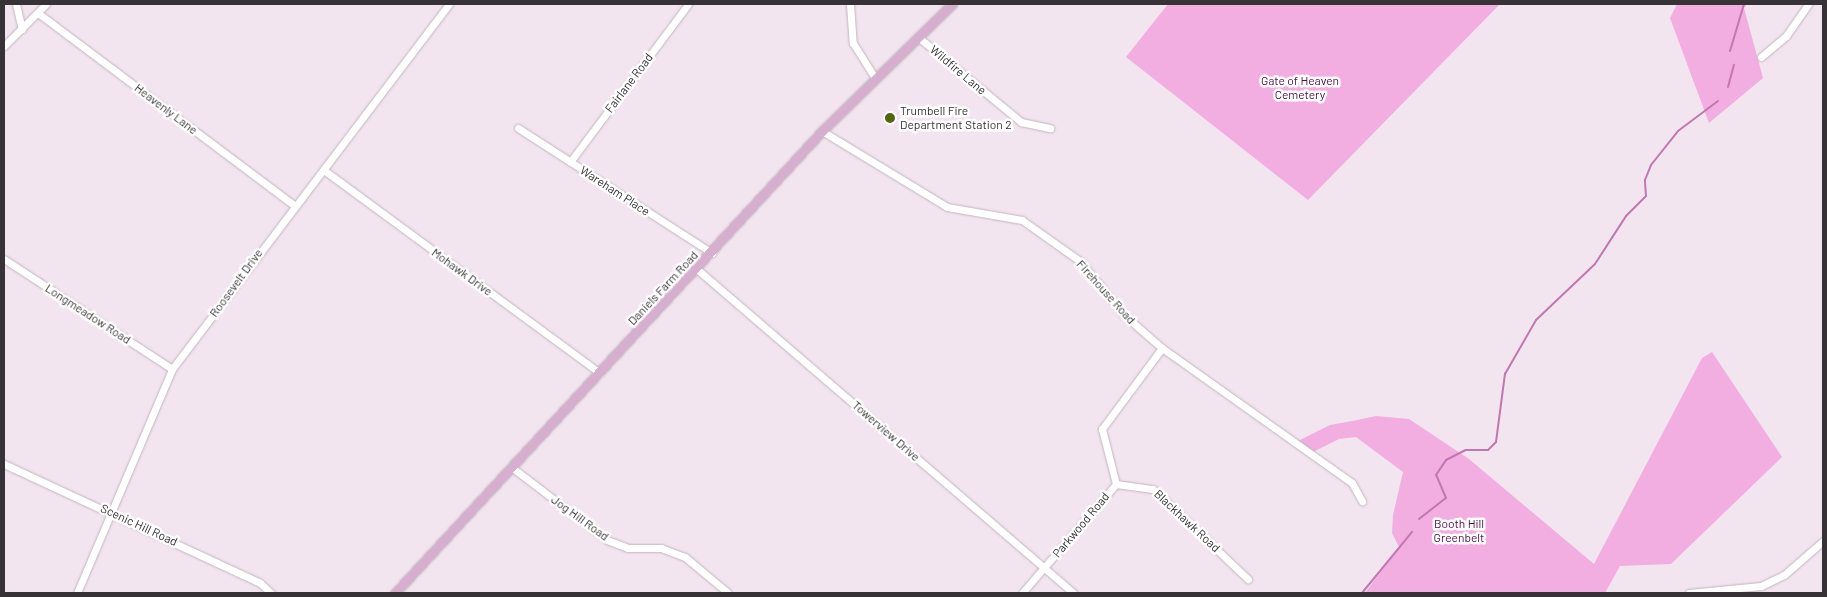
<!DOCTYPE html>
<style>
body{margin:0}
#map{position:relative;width:1827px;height:597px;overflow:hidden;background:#f3e5ef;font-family:Barlow,sans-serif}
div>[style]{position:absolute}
.green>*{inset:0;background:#f2ade1}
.stream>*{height:2px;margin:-1px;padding:0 1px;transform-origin:1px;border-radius:1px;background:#c277b1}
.roads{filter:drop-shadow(0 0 1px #c3b5c0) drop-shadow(0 0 1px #c3b5c0)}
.minor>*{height:7px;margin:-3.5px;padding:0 3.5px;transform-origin:3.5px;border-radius:3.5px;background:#fff}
.major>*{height:9px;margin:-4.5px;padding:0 4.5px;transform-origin:4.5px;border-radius:4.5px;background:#d7afce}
.dots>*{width:14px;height:14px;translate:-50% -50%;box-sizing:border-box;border:2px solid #fff;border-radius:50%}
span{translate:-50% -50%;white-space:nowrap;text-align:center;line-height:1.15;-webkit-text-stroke:5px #fff;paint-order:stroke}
.street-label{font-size:12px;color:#373236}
.park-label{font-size:12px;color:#520f48}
.poi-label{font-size:12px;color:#373236}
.left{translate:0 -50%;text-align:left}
.frame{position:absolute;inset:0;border:5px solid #373236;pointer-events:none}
</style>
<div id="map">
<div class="green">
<div style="clip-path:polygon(1168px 4px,1500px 4px,1308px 200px,1126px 57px)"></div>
<div style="clip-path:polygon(1677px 4px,1747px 4px,1744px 8px,1763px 78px,1709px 123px,1670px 18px)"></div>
<div style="clip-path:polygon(1712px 352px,1782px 457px,1671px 564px,1620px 566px,1605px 593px,1365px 593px,1399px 547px,1392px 533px,1393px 515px,1403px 472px,1356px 437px,1339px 439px,1307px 455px,1292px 444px,1330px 425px,1352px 421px,1376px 416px,1409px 419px,1469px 459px,1594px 564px,1702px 358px)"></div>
</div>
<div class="stream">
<div style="left:1730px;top:51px;width:49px;rotate:-73.4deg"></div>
<div style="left:1728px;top:87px;width:23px;rotate:-75deg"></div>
<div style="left:1419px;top:519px;width:34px;rotate:-38deg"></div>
<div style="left:1446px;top:498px;width:25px;rotate:-113deg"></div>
<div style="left:1436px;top:475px;width:18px;rotate:-56deg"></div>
<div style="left:1446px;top:460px;width:22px;rotate:-27deg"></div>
<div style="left:1466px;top:450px;width:22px"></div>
<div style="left:1488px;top:450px;width:11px;rotate:-45deg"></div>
<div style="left:1496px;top:442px;width:69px;rotate:-82.5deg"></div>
<div style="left:1505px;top:374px;width:62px;rotate:-60.1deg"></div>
<div style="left:1536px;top:320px;width:81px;rotate:-43.5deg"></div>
<div style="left:1595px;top:264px;width:57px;rotate:-57.1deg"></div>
<div style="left:1626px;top:216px;width:28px;rotate:-45deg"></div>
<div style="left:1646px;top:196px;width:16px;rotate:-94deg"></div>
<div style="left:1645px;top:180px;width:16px;rotate:-68deg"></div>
<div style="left:1651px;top:165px;width:43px;rotate:-51.5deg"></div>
<div style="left:1678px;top:131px;width:50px;rotate:-36.9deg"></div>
<div style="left:1362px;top:593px;width:79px;rotate:-50.7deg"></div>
</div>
<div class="roads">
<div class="minor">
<div style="left:16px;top:4px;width:26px;rotate:77deg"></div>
<div style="left:850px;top:4px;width:39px;rotate:86deg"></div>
<div style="left:853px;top:43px;width:41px;rotate:57.8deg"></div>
<div style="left:38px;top:13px;width:320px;rotate:36.9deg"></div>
<div style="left:918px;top:37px;width:134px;rotate:39.5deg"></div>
<div style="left:1021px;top:122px;width:30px;rotate:12deg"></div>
<div style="left:4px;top:46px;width:59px;rotate:-45deg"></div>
<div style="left:1761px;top:57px;width:33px;rotate:-40deg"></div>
<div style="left:1786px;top:36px;width:39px;rotate:-55deg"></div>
<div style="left:518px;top:128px;width:231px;rotate:32.8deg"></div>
<div style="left:822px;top:131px;width:146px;rotate:31.3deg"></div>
<div style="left:947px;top:207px;width:76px;rotate:9.8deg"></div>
<div style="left:1022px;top:220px;width:72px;rotate:35.4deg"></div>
<div style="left:1081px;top:262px;width:68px;rotate:50.9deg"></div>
<div style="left:1124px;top:315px;width:50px;rotate:41deg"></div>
<div style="left:1162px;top:348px;width:233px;rotate:35.4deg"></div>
<div style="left:1352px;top:483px;width:21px;rotate:61deg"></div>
<div style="left:570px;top:162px;width:197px;rotate:-53.2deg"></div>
<div style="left:325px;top:171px;width:341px;rotate:36.3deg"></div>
<div style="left:4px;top:259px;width:201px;rotate:33.2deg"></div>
<div style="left:698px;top:270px;width:495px;rotate:40.7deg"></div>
<div style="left:4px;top:464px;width:282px;rotate:24.9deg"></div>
<div style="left:260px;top:583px;width:15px;rotate:42deg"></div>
<div style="left:514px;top:469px;width:117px;rotate:37.4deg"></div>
<div style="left:607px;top:540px;width:22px;rotate:21deg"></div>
<div style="left:628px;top:548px;width:33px"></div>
<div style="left:661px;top:548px;width:26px;rotate:21deg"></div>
<div style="left:685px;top:557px;width:56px;rotate:39.9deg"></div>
<div style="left:1116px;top:484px;width:37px;rotate:8deg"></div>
<div style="left:1153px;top:489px;width:131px;rotate:43.5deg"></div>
<div style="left:1116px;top:484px;width:57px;rotate:-104.3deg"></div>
<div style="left:1102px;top:429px;width:101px;rotate:-53.5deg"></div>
<div style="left:77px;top:593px;width:243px;rotate:-67deg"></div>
<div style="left:172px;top:369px;width:458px;rotate:-52.8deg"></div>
<div style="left:1022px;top:593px;width:144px;rotate:-49.2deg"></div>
<div style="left:1689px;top:593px;width:72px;rotate:-5.6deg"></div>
<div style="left:1761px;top:586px;width:25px;rotate:-26deg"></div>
<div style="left:1784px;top:575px;width:52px;rotate:-41.1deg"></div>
</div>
<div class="major">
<div style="left:395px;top:593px;width:629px;rotate:-47.25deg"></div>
<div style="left:822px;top:131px;width:182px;rotate:-44.3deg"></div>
</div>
</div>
<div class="dots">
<div style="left:890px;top:118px;background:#52640c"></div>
</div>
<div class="street-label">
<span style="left:958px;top:70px;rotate:40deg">Wildfire Lane</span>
<span style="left:629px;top:83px;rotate:-53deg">Fairlane Road</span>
<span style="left:166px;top:109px;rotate:37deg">Heavenly Lane</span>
<span style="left:615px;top:191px;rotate:33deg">Wareham Place</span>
<span style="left:462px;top:272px;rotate:36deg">Mohawk Drive</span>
<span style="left:236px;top:283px;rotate:-54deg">Roosevelt Drive</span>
<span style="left:663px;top:288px;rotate:-47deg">Daniels Farm Road</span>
<span style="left:1106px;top:292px;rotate:48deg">Firehouse Road</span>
<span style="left:88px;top:314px;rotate:33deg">Longmeadow Road</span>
<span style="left:886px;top:431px;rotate:41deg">Towerview Drive</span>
<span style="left:580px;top:518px;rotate:36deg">Jog Hill Road</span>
<span style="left:1187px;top:521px;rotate:43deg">Blackhawk Road</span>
<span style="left:139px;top:525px;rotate:25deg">Scenic Hill Road</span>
<span style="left:1081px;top:525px;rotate:-50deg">Parkwood Road</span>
</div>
<div class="park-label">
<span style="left:1300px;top:88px">Gate of Heaven<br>Cemetery</span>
<span style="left:1459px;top:531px">Booth Hill<br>Greenbelt</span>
</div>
<div class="poi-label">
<span class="left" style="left:900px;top:118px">Trumbell Fire<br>Department Station 2</span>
</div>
<div class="frame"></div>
</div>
